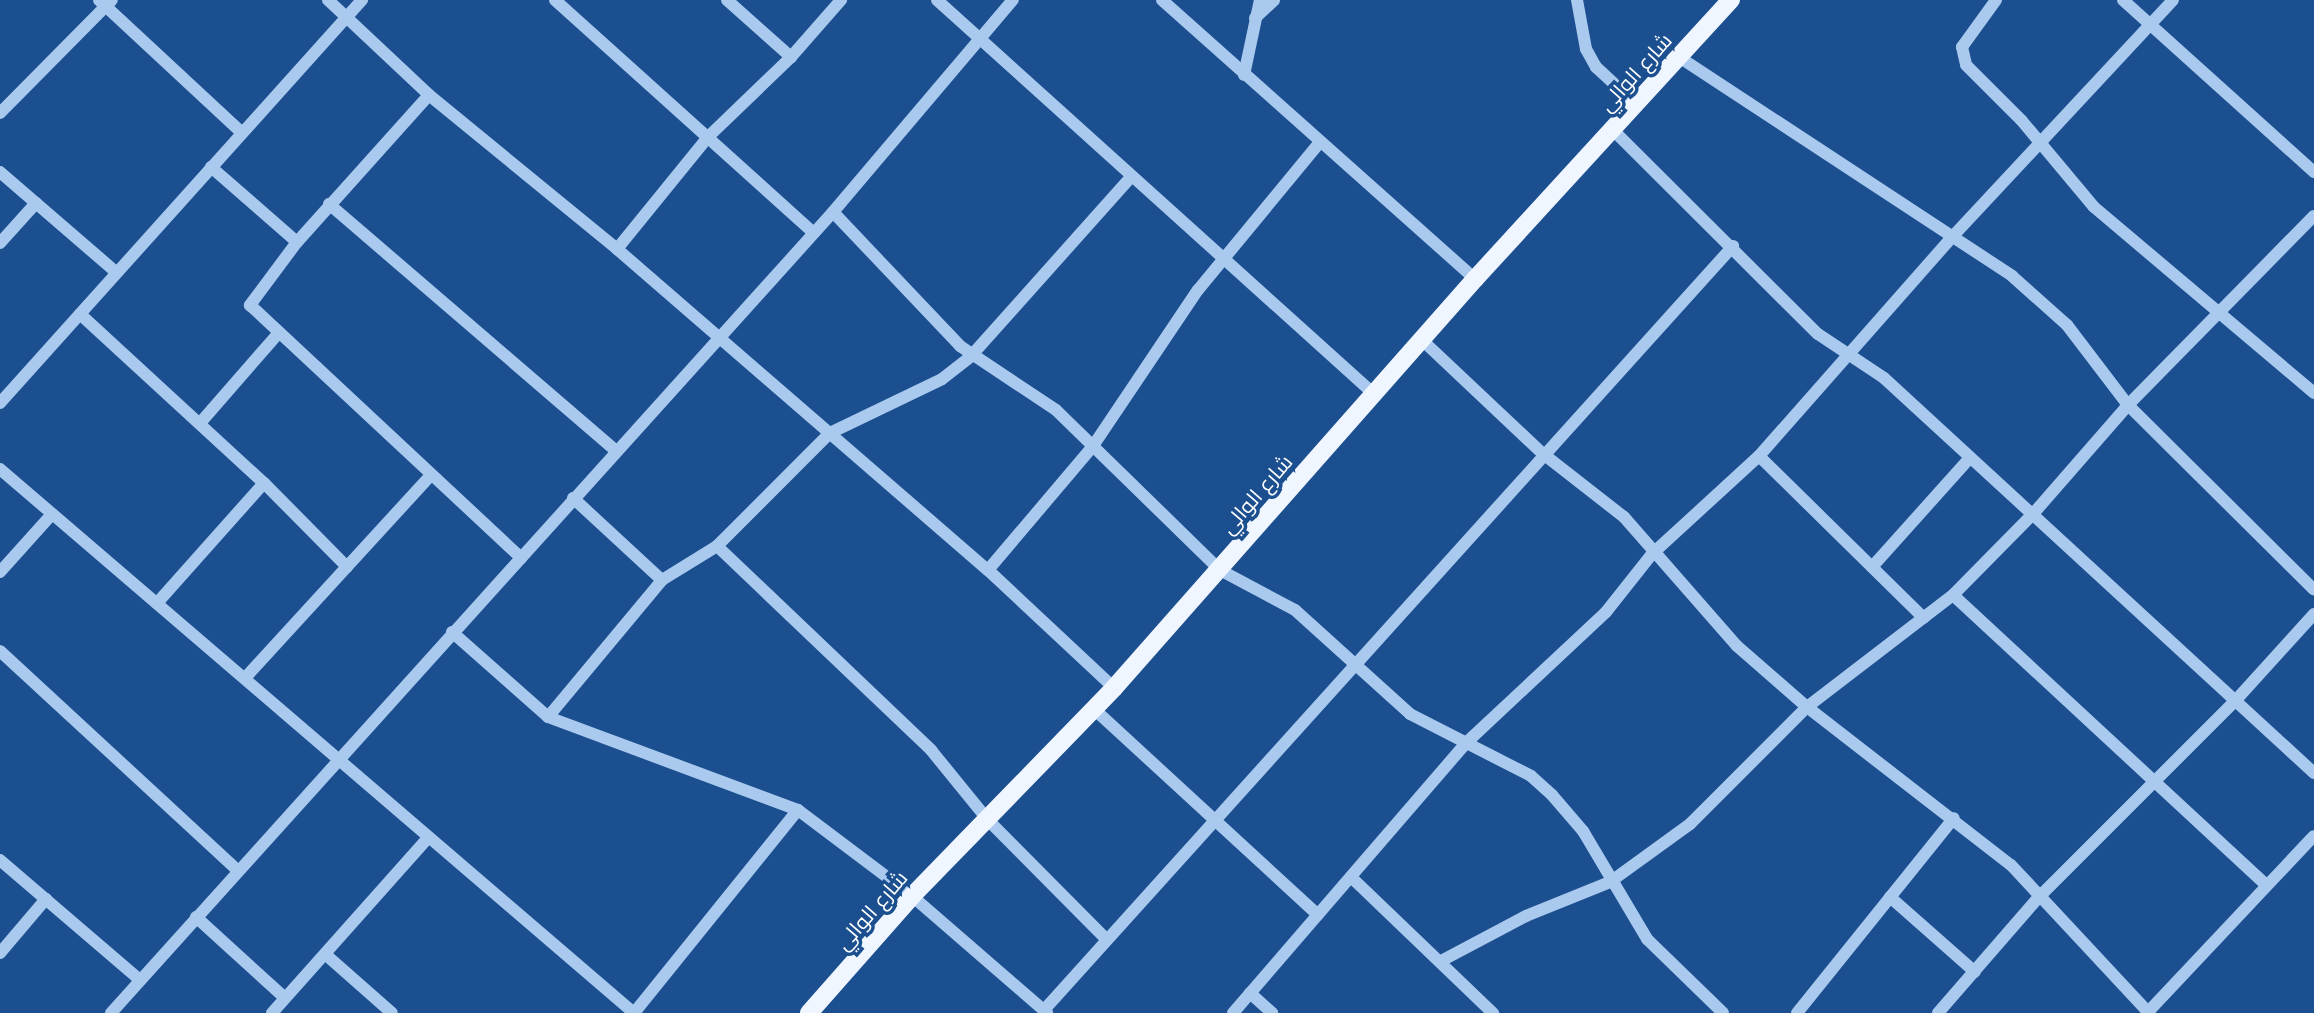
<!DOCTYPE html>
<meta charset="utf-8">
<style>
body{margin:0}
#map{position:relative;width:2314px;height:1013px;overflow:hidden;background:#1b4f8f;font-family:"Golos Text",Cairo,sans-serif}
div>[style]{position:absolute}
.minor>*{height:12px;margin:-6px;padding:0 6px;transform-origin:6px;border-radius:6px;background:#a9c9ee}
.major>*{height:18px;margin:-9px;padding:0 9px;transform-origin:9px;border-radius:9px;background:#f0f6ff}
span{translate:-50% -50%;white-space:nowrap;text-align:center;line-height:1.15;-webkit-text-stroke:7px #1b4f8f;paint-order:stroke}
.street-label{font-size:21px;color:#fff}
</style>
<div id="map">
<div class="minor">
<div style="left:99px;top:0;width:195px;rotate:42.9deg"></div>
<div style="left:328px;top:0;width:139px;rotate:43.2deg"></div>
<div style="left:429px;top:95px;width:243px;rotate:39.3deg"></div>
<div style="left:617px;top:249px;width:491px;rotate:40.9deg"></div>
<div style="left:988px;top:570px;width:173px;rotate:43.1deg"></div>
<div style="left:555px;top:0;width:348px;rotate:42deg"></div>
<div style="left:727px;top:0;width:86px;rotate:41.7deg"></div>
<div style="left:937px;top:0;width:588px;rotate:42.04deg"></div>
<div style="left:1162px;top:0;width:419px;rotate:41.7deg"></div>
<div style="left:1577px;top:0;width:50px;rotate:79.6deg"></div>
<div style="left:1586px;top:49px;width:21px;rotate:61deg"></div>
<div style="left:1596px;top:67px;width:54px;rotate:42.8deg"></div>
<div style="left:1996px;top:0;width:58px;rotate:125.9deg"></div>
<div style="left:1962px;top:47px;width:18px;rotate:77deg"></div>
<div style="left:1966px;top:65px;width:79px;rotate:45deg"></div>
<div style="left:2022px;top:121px;width:112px;rotate:50.1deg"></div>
<div style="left:2094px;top:207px;width:288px;rotate:40.2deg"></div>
<div style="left:2123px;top:0;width:257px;rotate:42deg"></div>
<div style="left:1255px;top:18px;width:26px;rotate:-43deg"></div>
<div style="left:1679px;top:57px;width:399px;rotate:33.3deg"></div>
<div style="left:2012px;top:276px;width:74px;rotate:41.7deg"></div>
<div style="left:2067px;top:325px;width:101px;rotate:52.7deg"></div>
<div style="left:2128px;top:405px;width:262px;rotate:44.8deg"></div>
<div style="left:1244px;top:75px;width:77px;rotate:-78deg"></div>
<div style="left:429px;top:95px;width:198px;rotate:131.9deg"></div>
<div style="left:297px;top:242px;width:79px;rotate:126.7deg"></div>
<div style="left:250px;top:305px;width:371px;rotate:43deg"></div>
<div style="left:0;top:113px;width:159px;rotate:-45.3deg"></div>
<div style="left:1613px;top:130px;width:289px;rotate:44.9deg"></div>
<div style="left:1818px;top:334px;width:79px;rotate:33.7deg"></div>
<div style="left:1884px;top:378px;width:584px;rotate:42.57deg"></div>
<div style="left:211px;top:167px;width:114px;rotate:41.1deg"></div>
<div style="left:0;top:172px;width:153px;rotate:40.8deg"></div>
<div style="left:329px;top:204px;width:379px;rotate:40.7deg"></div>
<div style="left:833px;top:212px;width:185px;rotate:46.5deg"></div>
<div style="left:960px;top:346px;width:115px;rotate:33.7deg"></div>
<div style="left:1056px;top:410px;width:229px;rotate:44.3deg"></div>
<div style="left:1220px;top:570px;width:85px;rotate:28.1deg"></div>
<div style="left:1295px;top:610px;width:155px;rotate:42.1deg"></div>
<div style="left:1410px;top:714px;width:136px;rotate:27.1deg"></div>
<div style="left:1531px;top:776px;width:28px;rotate:42deg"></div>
<div style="left:1552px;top:795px;width:48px;rotate:49.3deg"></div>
<div style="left:1583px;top:831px;width:126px;rotate:59.3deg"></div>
<div style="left:1647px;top:939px;width:106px;rotate:44.2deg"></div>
<div style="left:0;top:243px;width:54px;rotate:-48deg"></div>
<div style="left:617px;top:249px;width:144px;rotate:-50.9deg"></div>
<div style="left:708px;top:137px;width:115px;rotate:-43.9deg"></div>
<div style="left:791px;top:57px;width:76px;rotate:-48.7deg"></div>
<div style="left:80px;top:314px;width:250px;rotate:42.6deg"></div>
<div style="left:264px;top:483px;width:161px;rotate:131.7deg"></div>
<div style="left:1421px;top:339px;width:166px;rotate:43.3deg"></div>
<div style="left:1542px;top:453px;width:104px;rotate:38deg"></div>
<div style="left:1624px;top:517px;width:171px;rotate:48.8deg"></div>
<div style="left:1737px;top:646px;width:93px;rotate:41.1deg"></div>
<div style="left:1807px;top:707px;width:258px;rotate:37.8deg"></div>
<div style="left:2011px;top:865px;width:201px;rotate:47deg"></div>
<div style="left:0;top:403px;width:542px;rotate:-48.07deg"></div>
<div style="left:201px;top:422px;width:116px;rotate:-48.9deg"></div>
<div style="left:1759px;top:456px;width:231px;rotate:44.5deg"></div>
<div style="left:0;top:469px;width:835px;rotate:40.63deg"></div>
<div style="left:264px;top:483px;width:118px;rotate:45.3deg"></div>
<div style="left:573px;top:498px;width:121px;rotate:42.7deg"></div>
<div style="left:717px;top:546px;width:296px;rotate:43.6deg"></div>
<div style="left:931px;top:750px;width:89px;rotate:50.9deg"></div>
<div style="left:987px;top:819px;width:169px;rotate:45.2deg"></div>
<div style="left:1872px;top:567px;width:145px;rotate:-48.1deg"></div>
<div style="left:988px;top:570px;width:162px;rotate:-49.7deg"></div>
<div style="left:1093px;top:446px;width:188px;rotate:-56.1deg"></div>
<div style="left:1198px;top:290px;width:192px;rotate:-50.5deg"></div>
<div style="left:0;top:572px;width:78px;rotate:-48.1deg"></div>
<div style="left:1953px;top:595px;width:425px;rotate:42.8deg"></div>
<div style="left:452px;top:632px;width:128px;rotate:41.5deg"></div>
<div style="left:548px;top:717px;width:267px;rotate:20.4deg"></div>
<div style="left:798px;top:810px;width:143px;rotate:37deg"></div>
<div style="left:912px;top:896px;width:179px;rotate:40.9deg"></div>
<div style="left:0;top:651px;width:323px;rotate:42.7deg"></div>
<div style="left:245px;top:678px;width:274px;rotate:-47.5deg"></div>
<div style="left:1094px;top:709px;width:304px;rotate:42.6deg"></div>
<div style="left:548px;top:717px;width:178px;rotate:-50.2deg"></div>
<div style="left:662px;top:580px;width:65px;rotate:-31.7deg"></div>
<div style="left:717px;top:546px;width:160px;rotate:-45deg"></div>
<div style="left:830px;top:433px;width:124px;rotate:-25.7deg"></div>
<div style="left:942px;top:379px;width:37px;rotate:-38deg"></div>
<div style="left:971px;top:356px;width:240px;rotate:-48.2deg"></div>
<div style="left:0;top:860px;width:184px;rotate:40.6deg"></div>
<div style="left:1351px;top:877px;width:197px;rotate:43.8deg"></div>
<div style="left:1890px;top:897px;width:113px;rotate:41.4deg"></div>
<div style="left:196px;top:917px;width:120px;rotate:42.3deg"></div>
<div style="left:0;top:953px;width:71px;rotate:-49.6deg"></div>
<div style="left:325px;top:954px;width:89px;rotate:41.4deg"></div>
<div style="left:1441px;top:961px;width:96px;rotate:-27.9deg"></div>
<div style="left:1526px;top:916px;width:91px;rotate:-22deg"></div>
<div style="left:1610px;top:882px;width:99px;rotate:-35.9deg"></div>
<div style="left:1690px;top:824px;width:165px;rotate:-45deg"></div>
<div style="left:1807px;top:707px;width:184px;rotate:-37.5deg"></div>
<div style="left:1953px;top:595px;width:114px;rotate:-45.4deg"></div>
<div style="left:2033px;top:514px;width:145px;rotate:-48.9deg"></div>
<div style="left:2128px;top:405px;width:265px;rotate:-45.5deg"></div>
<div style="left:1250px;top:993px;width:30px;rotate:42deg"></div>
<div style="left:1044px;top:1010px;width:1029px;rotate:-47.95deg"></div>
<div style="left:111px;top:1013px;width:1078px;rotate:-47.97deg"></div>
<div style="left:833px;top:212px;width:278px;rotate:-49.7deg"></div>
<div style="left:272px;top:1013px;width:234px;rotate:-48.3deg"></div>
<div style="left:634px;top:1013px;width:261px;rotate:-51.1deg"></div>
<div style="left:1233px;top:1013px;width:357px;rotate:-49.2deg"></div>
<div style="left:1466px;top:743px;width:192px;rotate:-43.1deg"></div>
<div style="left:1606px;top:612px;width:74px;rotate:-51.6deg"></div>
<div style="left:1652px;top:554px;width:145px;rotate:-42.5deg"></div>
<div style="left:1759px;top:456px;width:295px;rotate:-48.6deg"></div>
<div style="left:1954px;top:235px;width:321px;rotate:-47deg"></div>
<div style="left:1797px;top:1013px;width:250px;rotate:-51.2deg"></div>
<div style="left:1938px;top:1013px;width:152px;rotate:-49deg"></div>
<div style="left:2038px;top:898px;width:280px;rotate:-45deg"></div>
<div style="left:2236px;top:700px;width:116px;rotate:-47.8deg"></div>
<div style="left:2147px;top:1013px;width:243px;rotate:-46.7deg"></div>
</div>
<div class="major">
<div style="left:809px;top:1013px;width:156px;rotate:-48.6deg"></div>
<div style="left:912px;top:896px;width:290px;rotate:-45.8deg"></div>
<div style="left:1114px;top:688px;width:546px;rotate:-48.57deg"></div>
<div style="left:1475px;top:279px;width:379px;rotate:-47.5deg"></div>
</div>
<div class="street-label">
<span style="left:1635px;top:72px;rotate:-48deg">شارع الوالي</span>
<span style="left:1256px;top:494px;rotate:-49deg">شارع الوالي</span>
<span style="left:871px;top:910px;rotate:-49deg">شارع الوالي</span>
</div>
</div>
